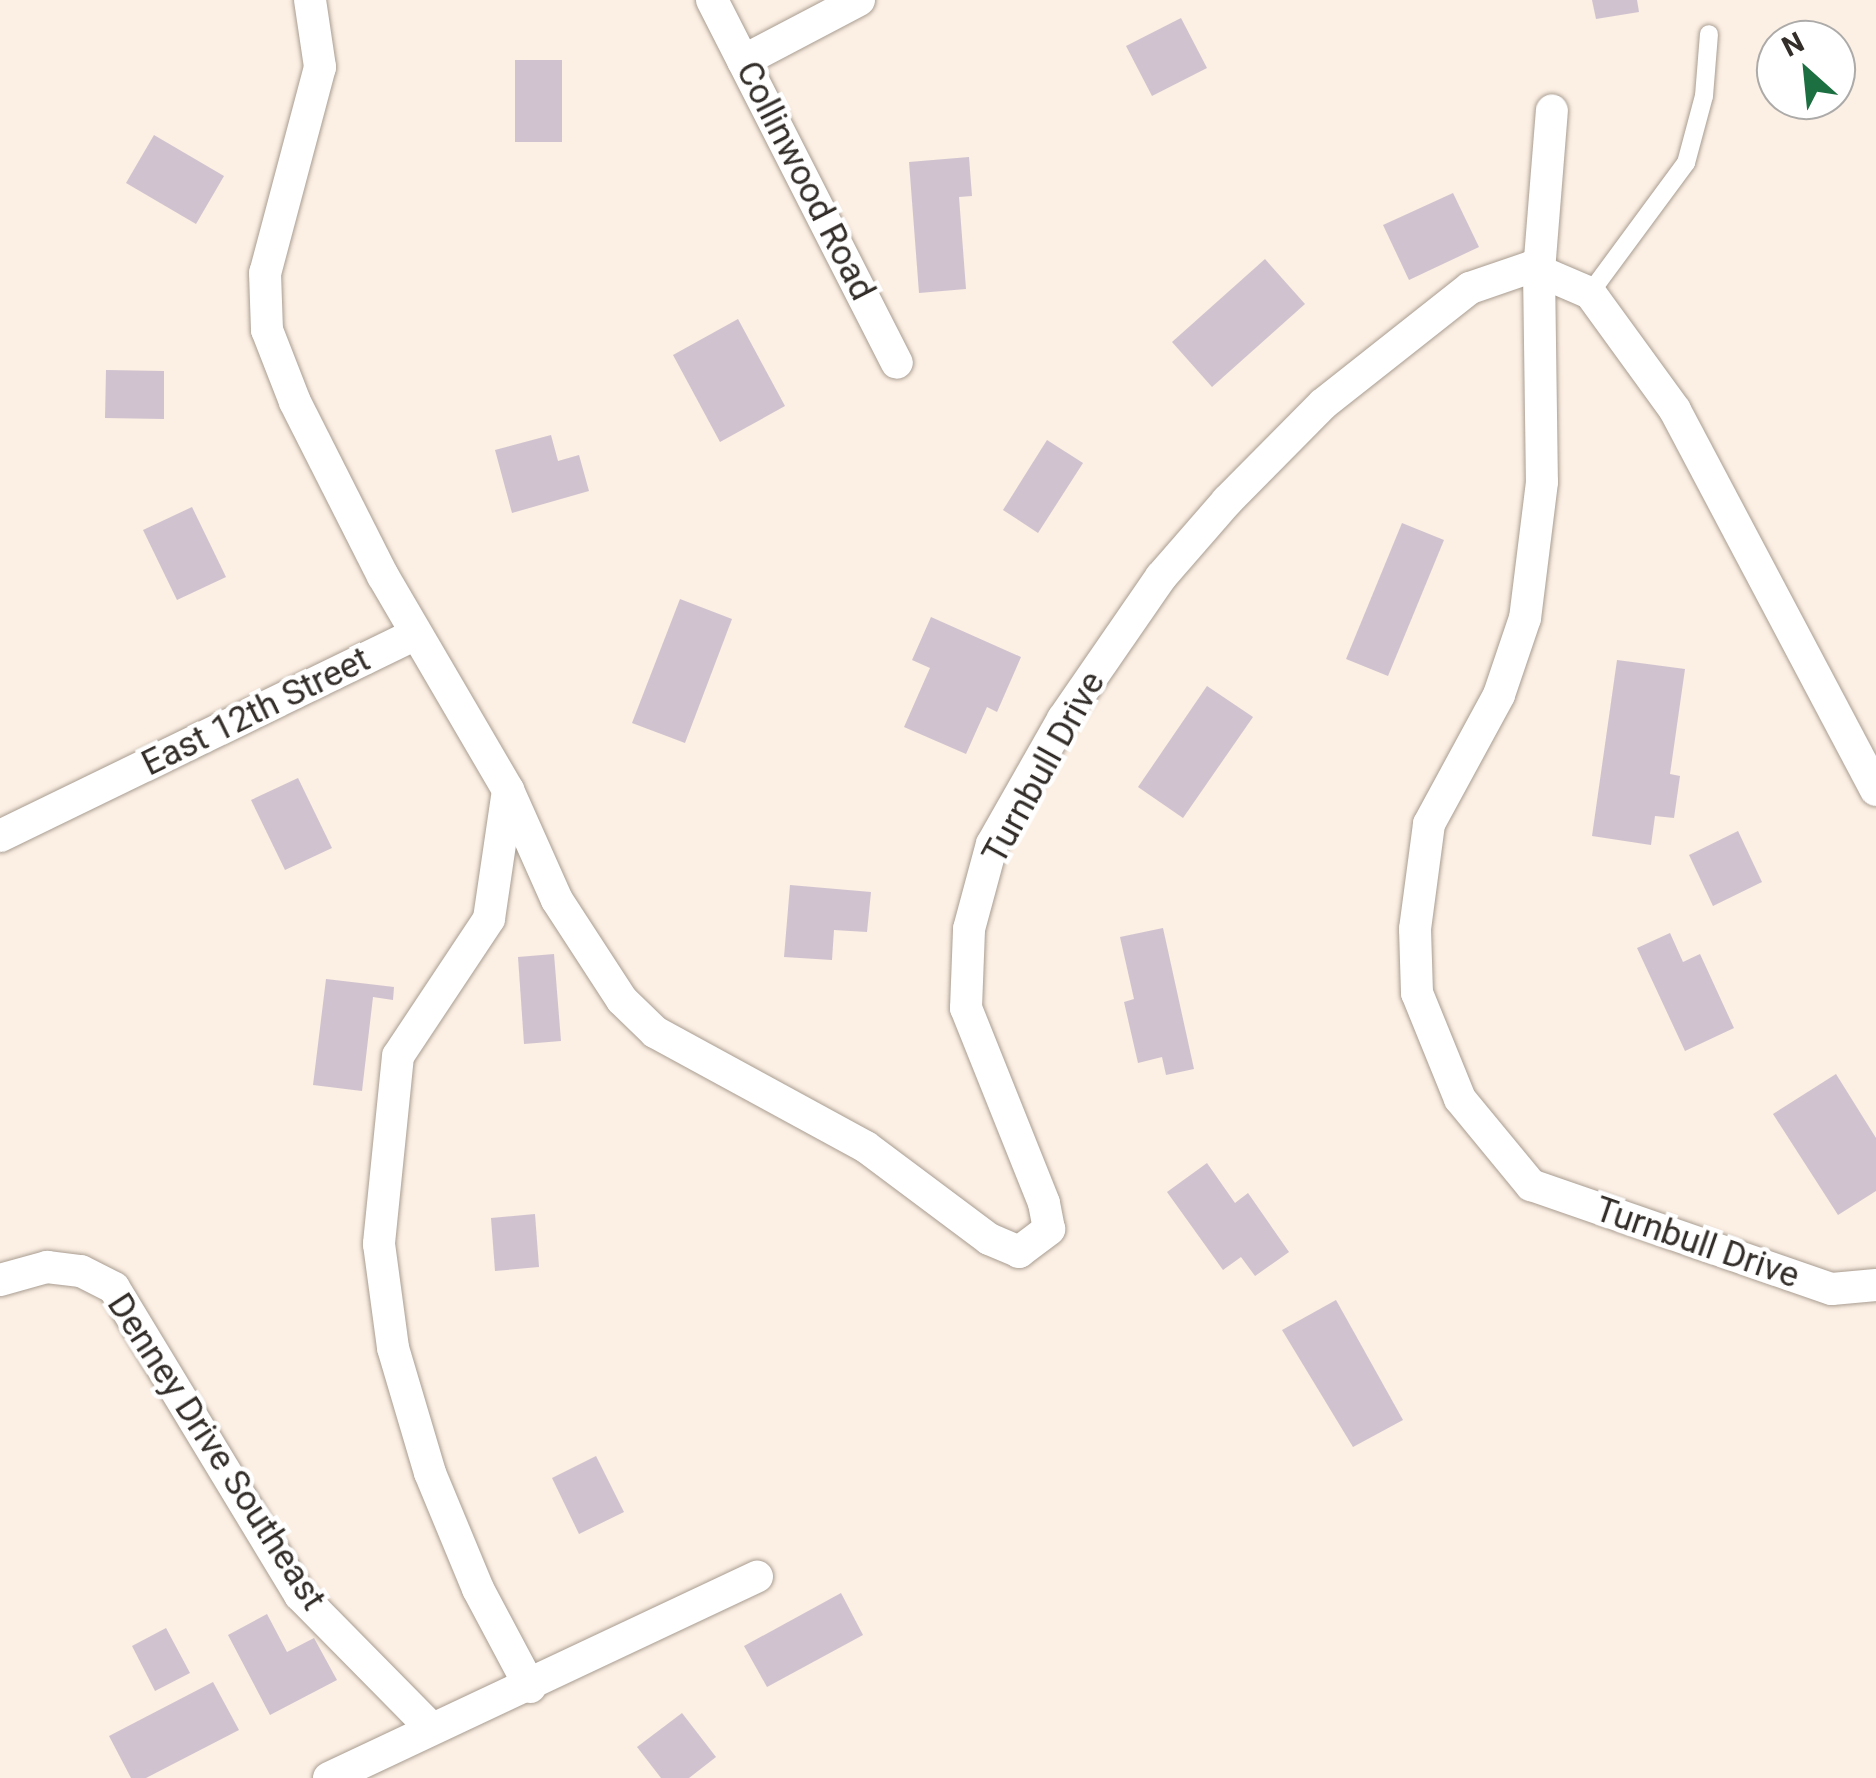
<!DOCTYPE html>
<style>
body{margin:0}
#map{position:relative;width:1876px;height:1778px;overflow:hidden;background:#fcefe3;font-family:Roboto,sans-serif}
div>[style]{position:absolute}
.building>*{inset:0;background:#d0c3cf}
.roads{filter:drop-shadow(0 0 2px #a99d92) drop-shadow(0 0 2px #a99d92)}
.service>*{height:18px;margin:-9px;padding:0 9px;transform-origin:9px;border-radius:9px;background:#fff}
.minor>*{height:32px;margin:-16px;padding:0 16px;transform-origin:16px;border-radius:16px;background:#fff}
span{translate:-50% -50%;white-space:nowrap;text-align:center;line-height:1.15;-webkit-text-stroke:9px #fff;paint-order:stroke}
.street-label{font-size:35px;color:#332e29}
.north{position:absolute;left:1756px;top:20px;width:100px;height:100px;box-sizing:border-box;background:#fff;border:2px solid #adaba9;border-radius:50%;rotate:333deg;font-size:28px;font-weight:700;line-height:40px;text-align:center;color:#332e29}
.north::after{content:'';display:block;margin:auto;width:35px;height:45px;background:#1c6f40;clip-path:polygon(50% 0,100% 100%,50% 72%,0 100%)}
</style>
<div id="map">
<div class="building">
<div style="clip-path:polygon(1592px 0,1637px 0,1639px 12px,1596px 19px)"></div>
<div style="clip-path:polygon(1181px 18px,1207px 68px,1152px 96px,1126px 46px)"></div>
<div style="clip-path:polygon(515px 60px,562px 60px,562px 142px,515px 142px)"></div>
<div style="clip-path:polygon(154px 135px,224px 176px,196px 224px,126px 183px)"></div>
<div style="clip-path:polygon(969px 157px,972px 196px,959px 197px,966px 289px,919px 293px,909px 162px)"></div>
<div style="clip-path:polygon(1453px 193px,1479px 247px,1409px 280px,1383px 225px)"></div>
<div style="clip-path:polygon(1265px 259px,1305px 304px,1212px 387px,1172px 342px)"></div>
<div style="clip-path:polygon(738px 319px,785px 406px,720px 442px,673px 355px)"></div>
<div style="clip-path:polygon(106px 370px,164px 371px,164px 419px,105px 418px)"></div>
<div style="clip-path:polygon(551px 435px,558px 461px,579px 455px,589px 491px,512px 513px,495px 450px)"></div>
<div style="clip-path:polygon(1047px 440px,1083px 463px,1038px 533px,1003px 510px)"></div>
<div style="clip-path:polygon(192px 507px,226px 577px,177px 600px,143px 530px)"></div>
<div style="clip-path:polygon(1402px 523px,1444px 540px,1388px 676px,1346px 659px)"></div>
<div style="clip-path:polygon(680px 599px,732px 619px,685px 743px,632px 723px)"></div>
<div style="clip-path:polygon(931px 617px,1021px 657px,997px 712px,987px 707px,966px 754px,904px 727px,930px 668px,912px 660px)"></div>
<div style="clip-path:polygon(1617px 660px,1685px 669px,1670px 774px,1680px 776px,1674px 818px,1655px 816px,1651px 845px,1592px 836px)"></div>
<div style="clip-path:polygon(1207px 686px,1253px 717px,1183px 818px,1138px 787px)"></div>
<div style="clip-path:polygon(298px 778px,332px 848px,285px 870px,251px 800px)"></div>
<div style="clip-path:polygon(1738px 831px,1762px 882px,1713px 906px,1689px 855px)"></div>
<div style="clip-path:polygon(790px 885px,871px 892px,867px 932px,834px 930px,832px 960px,784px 957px)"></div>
<div style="clip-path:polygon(1163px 928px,1194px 1069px,1166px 1075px,1162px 1057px,1138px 1063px,1124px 1002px,1134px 999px,1120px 937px)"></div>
<div style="clip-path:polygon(1670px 933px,1683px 962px,1700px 954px,1734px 1028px,1685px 1051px,1637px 948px)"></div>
<div style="clip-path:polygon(554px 954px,561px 1041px,524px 1044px,518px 957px)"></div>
<div style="clip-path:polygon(326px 979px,394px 987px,393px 1000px,373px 997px,362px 1091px,313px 1085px)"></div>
<div style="clip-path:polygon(1836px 1074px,1876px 1138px,1876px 1191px,1838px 1215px,1773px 1114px)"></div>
<div style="clip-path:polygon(1207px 1163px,1235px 1203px,1248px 1193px,1289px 1252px,1255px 1276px,1241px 1257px,1223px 1270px,1167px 1192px)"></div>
<div style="clip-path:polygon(535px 1214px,539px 1267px,495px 1271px,491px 1218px)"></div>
<div style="clip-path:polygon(1336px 1300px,1403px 1420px,1353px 1447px,1282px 1330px)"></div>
<div style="clip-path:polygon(596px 1456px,624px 1512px,579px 1534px,552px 1478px)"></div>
<div style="clip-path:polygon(841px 1593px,863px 1635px,767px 1687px,744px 1646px)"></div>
<div style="clip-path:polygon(267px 1614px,287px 1652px,314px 1638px,337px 1680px,270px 1715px,228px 1635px)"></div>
<div style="clip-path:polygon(166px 1628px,190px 1673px,155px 1691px,132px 1646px)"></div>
<div style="clip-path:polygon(213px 1682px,239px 1730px,146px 1778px,131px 1778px,109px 1736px)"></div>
<div style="clip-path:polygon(682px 1713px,716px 1757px,689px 1778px,661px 1778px,637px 1747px)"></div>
</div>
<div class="roads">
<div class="service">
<div style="left:1590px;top:293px;width:162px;rotate:-53.6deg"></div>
<div style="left:1686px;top:163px;width:69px;rotate:-75deg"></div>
<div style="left:1704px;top:96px;width:62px;rotate:-85.4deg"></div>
</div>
<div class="minor">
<div style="left:310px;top:0;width:68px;rotate:81.5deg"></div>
<div style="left:320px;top:67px;width:213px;rotate:104.9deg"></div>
<div style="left:265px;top:273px;width:57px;rotate:88deg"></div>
<div style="left:267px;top:330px;width:77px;rotate:68.7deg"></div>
<div style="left:295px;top:402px;width:195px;rotate:63.2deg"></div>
<div style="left:383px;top:576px;width:248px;rotate:59.7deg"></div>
<div style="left:508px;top:790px;width:120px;rotate:66deg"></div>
<div style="left:557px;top:900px;width:119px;rotate:57deg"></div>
<div style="left:622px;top:1000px;width:46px;rotate:44.1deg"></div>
<div style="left:655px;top:1032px;width:240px;rotate:28.6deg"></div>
<div style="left:866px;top:1147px;width:154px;rotate:36.8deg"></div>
<div style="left:989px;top:1239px;width:33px;rotate:23deg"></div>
<div style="left:1019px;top:1252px;width:38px;rotate:-37deg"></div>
<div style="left:1049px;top:1229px;width:26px;rotate:-101deg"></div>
<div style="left:1044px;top:1203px;width:210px;rotate:-111.8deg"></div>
<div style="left:966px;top:1008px;width:79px;rotate:-87.8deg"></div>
<div style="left:969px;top:929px;width:88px;rotate:-74.9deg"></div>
<div style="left:992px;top:844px;width:144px;rotate:-60.4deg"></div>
<div style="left:1063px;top:719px;width:173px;rotate:-55.4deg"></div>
<div style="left:1161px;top:577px;width:101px;rotate:-49deg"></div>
<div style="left:1227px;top:501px;width:136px;rotate:-45.3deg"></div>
<div style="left:1323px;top:404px;width:187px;rotate:-38.3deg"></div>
<div style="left:1470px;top:288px;width:65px;rotate:-19deg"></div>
<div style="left:1531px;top:267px;width:9px;rotate:27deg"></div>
<div style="left:1539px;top:271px;width:161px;rotate:-85.4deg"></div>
<div style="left:712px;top:0;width:407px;rotate:63deg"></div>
<div style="left:743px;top:61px;width:131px;rotate:-27.7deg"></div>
<div style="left:508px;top:790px;width:130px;rotate:98.4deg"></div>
<div style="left:489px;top:919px;width:164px;rotate:123.6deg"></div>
<div style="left:398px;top:1056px;width:189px;rotate:95.8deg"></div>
<div style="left:379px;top:1244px;width:105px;rotate:82.3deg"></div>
<div style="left:393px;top:1348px;width:130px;rotate:73.5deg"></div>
<div style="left:430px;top:1473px;width:126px;rotate:67.5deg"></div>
<div style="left:478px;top:1589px;width:111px;rotate:62deg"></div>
<div style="left:1876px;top:790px;width:430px;rotate:-117.9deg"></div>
<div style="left:1675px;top:410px;width:145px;rotate:-126deg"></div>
<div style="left:1590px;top:293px;width:56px;rotate:-156.7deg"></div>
<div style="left:1539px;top:271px;width:211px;rotate:89.2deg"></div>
<div style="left:1542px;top:482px;width:137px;rotate:97.1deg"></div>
<div style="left:1525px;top:618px;width:81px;rotate:108.7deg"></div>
<div style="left:1499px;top:695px;width:147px;rotate:118.5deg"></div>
<div style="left:1429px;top:824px;width:106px;rotate:97.6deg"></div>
<div style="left:1415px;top:929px;width:64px;rotate:88.2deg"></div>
<div style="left:1417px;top:993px;width:114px;rotate:67.9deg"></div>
<div style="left:1460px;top:1099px;width:112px;rotate:50.5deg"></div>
<div style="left:1531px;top:1185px;width:318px;rotate:19.1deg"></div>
<div style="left:1832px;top:1289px;width:44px;rotate:-5.2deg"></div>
<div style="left:0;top:836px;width:462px;rotate:-25.9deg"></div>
<div style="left:0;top:1280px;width:49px;rotate:-15.5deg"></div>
<div style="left:47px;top:1267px;width:34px;rotate:7deg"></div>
<div style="left:81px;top:1271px;width:37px;rotate:27deg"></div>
<div style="left:114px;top:1288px;width:359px;rotate:58.8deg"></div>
<div style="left:300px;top:1595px;width:185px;rotate:45.4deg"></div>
<div style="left:329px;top:1778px;width:473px;rotate:-25.2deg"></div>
</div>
</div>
<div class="street-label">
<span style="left:805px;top:181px;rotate:63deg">Collinwood Road</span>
<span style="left:256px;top:712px;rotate:-26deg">East 12th Street</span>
<span style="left:1044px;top:768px;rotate:-61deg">Turnbull Drive</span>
<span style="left:1697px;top:1243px;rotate:19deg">Turnbull Drive</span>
<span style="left:216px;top:1452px;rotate:57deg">Denney Drive Southeast</span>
</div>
<div class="north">N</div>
</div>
